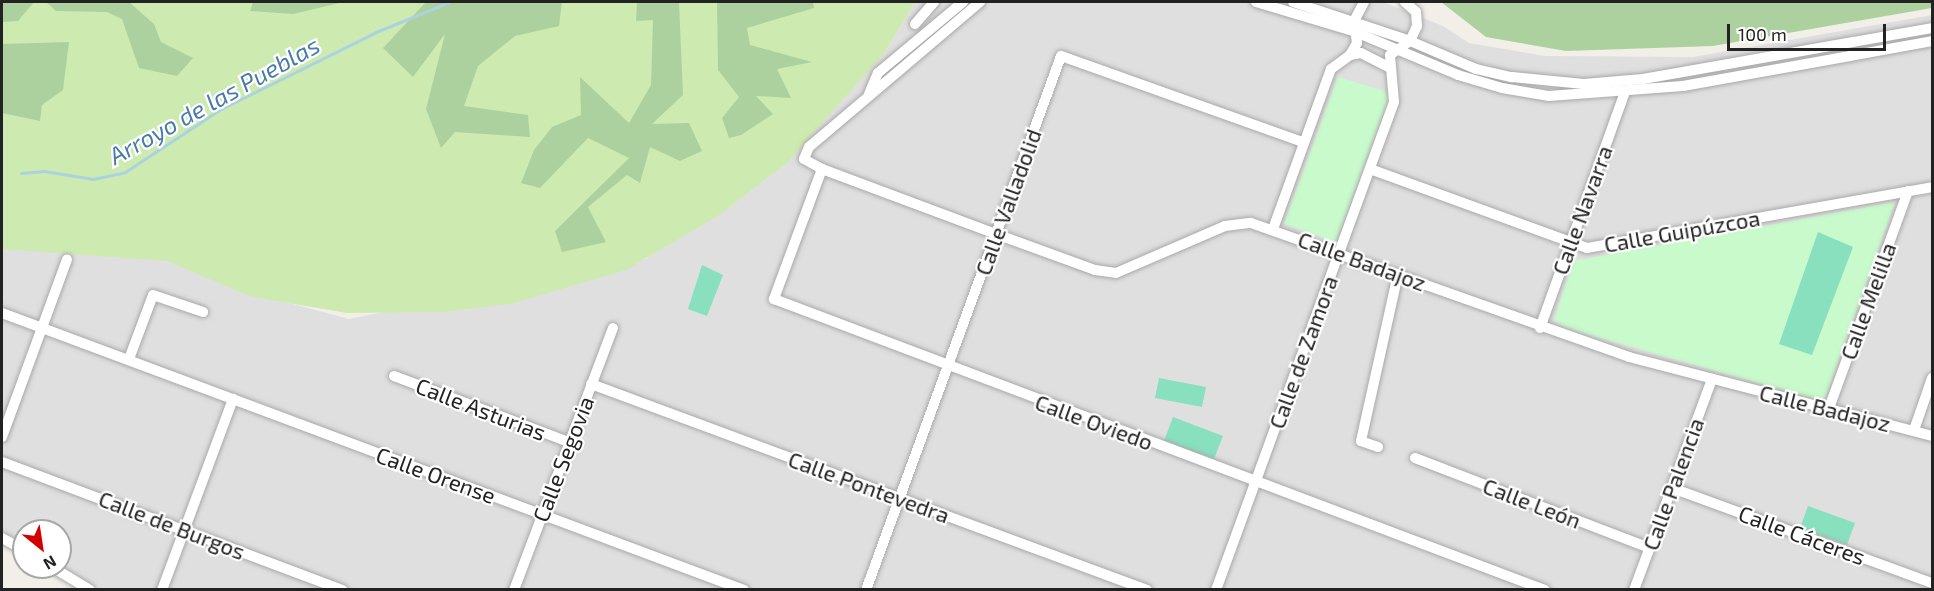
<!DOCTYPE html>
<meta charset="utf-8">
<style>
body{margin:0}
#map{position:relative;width:1934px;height:591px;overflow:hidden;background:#f2efe9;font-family:"Exo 2",sans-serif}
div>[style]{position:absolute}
.residential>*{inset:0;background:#e0dfdf}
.grass>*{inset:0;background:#cdebb0}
.forest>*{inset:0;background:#add19e}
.park>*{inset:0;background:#c8facc}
.pitch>*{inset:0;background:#88e0be}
.stream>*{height:3px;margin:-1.5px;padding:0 1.5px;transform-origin:1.5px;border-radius:1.5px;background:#aad3df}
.roads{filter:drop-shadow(0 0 2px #a9a9a9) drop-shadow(0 0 2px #a9a9a9)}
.minor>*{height:10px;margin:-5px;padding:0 5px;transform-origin:5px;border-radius:5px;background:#fff}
span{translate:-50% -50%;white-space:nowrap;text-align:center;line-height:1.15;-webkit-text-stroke:4.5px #fff;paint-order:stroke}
.street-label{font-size:22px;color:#222}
.water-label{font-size:24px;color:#4a7aab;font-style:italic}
.frame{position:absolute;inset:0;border:3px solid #222;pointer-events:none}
.north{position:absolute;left:12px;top:519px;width:60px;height:60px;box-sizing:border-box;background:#fff;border:2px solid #a7a7a7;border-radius:50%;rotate:150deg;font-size:16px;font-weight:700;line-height:24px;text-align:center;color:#222}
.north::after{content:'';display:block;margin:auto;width:21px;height:27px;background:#d40000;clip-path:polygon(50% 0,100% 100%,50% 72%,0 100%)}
.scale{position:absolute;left:1727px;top:24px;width:159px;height:27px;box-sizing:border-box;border:3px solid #222;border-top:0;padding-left:8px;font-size:18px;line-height:21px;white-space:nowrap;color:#222;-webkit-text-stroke:4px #fff;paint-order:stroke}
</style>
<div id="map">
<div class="residential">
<div style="clip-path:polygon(915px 2px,1383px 2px,1443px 26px,1469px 43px,1545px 56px,1693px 57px,1932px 15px,1932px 589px,99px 589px,60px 565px,60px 531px,24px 531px,24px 544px,2px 531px,2px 239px,119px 236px,263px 296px,349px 319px,646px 259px,885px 52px)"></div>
</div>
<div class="grass">
<div style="clip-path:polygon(2px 2px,915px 2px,885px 52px,787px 163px,719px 215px,626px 270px,514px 303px,444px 312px,347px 313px,252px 297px,167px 261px,2px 249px)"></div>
</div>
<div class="forest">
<div style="clip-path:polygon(2px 2px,34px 2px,18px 21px,2px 22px)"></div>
<div style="clip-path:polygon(46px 2px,129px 2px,154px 24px,161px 42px,193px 58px,177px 76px,139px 68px,122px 19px,107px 12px,56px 11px)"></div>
<div style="clip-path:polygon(253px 2px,344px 2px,293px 14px,250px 11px)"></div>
<div style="clip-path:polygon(426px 2px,562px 2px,559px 26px,515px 36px,478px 66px,464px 106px,528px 115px,530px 137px,455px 132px,441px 148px,426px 109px,445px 34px,413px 77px,383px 48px)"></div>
<div style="clip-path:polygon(637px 2px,679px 2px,683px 95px,652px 124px,689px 123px,702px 151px,680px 161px,650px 147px,640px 183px,627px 175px,588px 207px,606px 242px,562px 252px,555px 231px,629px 158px,588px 138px,540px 188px,521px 183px,534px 150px,552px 127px,581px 115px,580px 77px,629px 123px,651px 85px,653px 20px,636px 21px)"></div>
<div style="clip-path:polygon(717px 2px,813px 2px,814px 8px,747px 28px,750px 45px,812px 62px,777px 69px,791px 98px,756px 96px,773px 114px,741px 135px,729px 138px,722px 118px,739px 97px,718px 70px)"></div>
<div style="clip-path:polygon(1441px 2px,1932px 2px,1932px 8px,1713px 46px,1566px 51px,1486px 37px)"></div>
<div style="clip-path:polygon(69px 42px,63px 90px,42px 105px,40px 121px,2px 113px,2px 44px)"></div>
</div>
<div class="park">
<div style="clip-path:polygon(1338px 77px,1391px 93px,1336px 242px,1284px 224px)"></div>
<div style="clip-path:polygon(1895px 202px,1826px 396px,1818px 400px,1566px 328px,1554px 320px,1573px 261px)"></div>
</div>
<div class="pitch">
<div style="clip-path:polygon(1818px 232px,1853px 247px,1812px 355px,1779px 344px)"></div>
<div style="clip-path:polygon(702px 265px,723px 275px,707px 316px,688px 309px)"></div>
<div style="clip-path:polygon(1159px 378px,1206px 387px,1202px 407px,1155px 398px)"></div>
<div style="clip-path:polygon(1173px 417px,1223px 436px,1214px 459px,1164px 441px)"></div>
<div style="clip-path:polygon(1808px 506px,1855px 523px,1847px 545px,1800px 528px)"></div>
</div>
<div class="stream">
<div style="left:21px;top:173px;width:23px;rotate:-5deg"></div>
<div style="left:44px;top:171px;width:50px;rotate:9.3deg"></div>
<div style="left:93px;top:179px;width:33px;rotate:-12deg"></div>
<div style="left:125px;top:172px;width:115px;rotate:-33.3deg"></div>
<div style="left:221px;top:109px;width:173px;rotate:-26.4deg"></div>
<div style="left:376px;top:32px;width:79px;rotate:-22.3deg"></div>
</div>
<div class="roads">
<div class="minor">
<div style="left:980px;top:2px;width:224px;rotate:139.7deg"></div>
<div style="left:809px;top:147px;width:13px;rotate:113deg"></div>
<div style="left:804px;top:159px;width:21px;rotate:29deg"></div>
<div style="left:822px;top:169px;width:186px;rotate:20.5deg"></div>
<div style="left:996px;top:234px;width:105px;rotate:20deg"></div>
<div style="left:1095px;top:270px;width:21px;rotate:8deg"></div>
<div style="left:1116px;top:273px;width:119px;rotate:-23.3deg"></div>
<div style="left:1225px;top:226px;width:26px;rotate:-7deg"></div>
<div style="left:1251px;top:223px;width:401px;rotate:19.5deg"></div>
<div style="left:1629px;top:357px;width:313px;rotate:14.6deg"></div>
<div style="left:1256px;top:2px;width:101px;rotate:16.6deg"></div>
<div style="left:1353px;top:31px;width:114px;rotate:22.7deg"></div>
<div style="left:1458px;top:75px;width:46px;rotate:16.5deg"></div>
<div style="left:1502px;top:88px;width:48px;rotate:9.7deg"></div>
<div style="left:1549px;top:96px;width:134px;rotate:-4.3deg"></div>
<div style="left:1683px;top:86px;width:253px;rotate:-10.2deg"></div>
<div style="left:1293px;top:2px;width:123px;rotate:18.4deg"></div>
<div style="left:1410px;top:41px;width:72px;rotate:23deg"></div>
<div style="left:1476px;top:69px;width:37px;rotate:13deg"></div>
<div style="left:1512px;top:77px;width:72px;rotate:5.6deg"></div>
<div style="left:1584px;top:84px;width:59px;rotate:-4.8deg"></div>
<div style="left:1643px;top:79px;width:293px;rotate:-10deg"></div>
<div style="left:915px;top:24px;width:29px;rotate:-49deg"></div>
<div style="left:1350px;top:55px;width:14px;rotate:-60deg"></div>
<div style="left:1357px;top:43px;width:22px;rotate:-98deg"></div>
<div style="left:1354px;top:21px;width:21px;rotate:-62deg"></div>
<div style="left:869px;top:94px;width:23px;rotate:-67deg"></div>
<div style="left:878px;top:73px;width:111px;rotate:-39.9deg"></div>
<div style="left:822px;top:169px;width:139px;rotate:110.3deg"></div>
<div style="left:774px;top:299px;width:824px;rotate:20.68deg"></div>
<div style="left:1370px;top:169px;width:231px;rotate:20deg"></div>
<div style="left:1587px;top:248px;width:350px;rotate:-10deg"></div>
<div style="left:1273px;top:229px;width:170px;rotate:-70.1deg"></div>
<div style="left:1331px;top:69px;width:24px;rotate:-36deg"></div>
<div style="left:1350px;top:55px;width:11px;rotate:-10deg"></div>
<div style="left:1361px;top:53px;width:33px;rotate:27deg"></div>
<div style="left:2px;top:313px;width:792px;rotate:20.47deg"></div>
<div style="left:1540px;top:328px;width:251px;rotate:-70.2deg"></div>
<div style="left:129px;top:359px;width:68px;rotate:-69.4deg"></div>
<div style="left:153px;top:295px;width:53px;rotate:18.8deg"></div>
<div style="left:394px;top:376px;width:187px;rotate:20.7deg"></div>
<div style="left:591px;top:384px;width:593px;rotate:20.33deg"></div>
<div style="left:1828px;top:411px;width:234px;rotate:-70deg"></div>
<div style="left:1914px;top:430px;width:55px;rotate:-70.9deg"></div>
<div style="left:2px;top:437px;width:189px;rotate:-69.9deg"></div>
<div style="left:1378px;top:447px;width:18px;rotate:-161deg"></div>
<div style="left:1361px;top:441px;width:171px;rotate:-77.5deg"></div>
<div style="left:1415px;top:458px;width:251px;rotate:21deg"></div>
<div style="left:2px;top:462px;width:364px;rotate:20.6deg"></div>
<div style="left:1672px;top:488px;width:277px;rotate:20.1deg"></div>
<div style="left:2px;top:538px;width:25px;rotate:29deg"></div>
<div style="left:52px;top:567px;width:44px;rotate:31.2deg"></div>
<div style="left:162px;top:590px;width:204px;rotate:-69.6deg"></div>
<div style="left:514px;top:590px;width:280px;rotate:-69.3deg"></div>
<div style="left:866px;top:590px;width:568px;rotate:-69.94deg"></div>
<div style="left:1061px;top:56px;width:257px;rotate:19.6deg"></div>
<div style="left:1216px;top:590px;width:519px;rotate:-69.96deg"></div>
<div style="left:1394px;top:102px;width:47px;rotate:-94.9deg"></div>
<div style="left:1390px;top:55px;width:24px;rotate:-35deg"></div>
<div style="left:1410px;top:41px;width:17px;rotate:-65deg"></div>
<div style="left:1417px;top:26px;width:14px;rotate:-94deg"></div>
<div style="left:1416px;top:12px;width:15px;rotate:-138deg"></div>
<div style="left:1634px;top:590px;width:225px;rotate:-69.7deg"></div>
</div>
</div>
<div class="street-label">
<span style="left:1008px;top:202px;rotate:-70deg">Calle Valladolid</span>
<span style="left:1582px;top:210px;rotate:-70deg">Calle Navarra</span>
<span style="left:1682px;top:231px;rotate:-10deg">Calle Guipúzcoa</span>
<span style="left:1362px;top:261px;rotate:20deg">Calle Badajoz</span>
<span style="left:1868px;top:301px;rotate:-70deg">Calle Melilla</span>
<span style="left:1303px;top:352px;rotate:-70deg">Calle de Zamora</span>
<span style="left:1825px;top:408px;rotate:14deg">Calle Badajoz</span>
<span style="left:481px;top:409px;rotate:21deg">Calle Asturias</span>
<span style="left:1094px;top:422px;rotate:20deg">Calle Oviedo</span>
<span style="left:563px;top:459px;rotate:-69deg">Calle Segovia</span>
<span style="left:436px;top:475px;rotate:20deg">Calle Orense</span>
<span style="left:1673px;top:484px;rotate:-70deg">Calle Palencia</span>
<span style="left:869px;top:487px;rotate:20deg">Calle Pontevedra</span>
<span style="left:1532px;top:503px;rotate:21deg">Calle León</span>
<span style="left:172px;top:525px;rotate:21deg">Calle de Burgos</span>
<span style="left:1802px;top:535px;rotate:20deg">Calle Cáceres</span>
</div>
<div class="water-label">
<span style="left:214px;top:100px;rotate:-29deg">Arroyo de las Pueblas</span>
</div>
<div class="frame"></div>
<div class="north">N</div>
<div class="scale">100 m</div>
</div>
